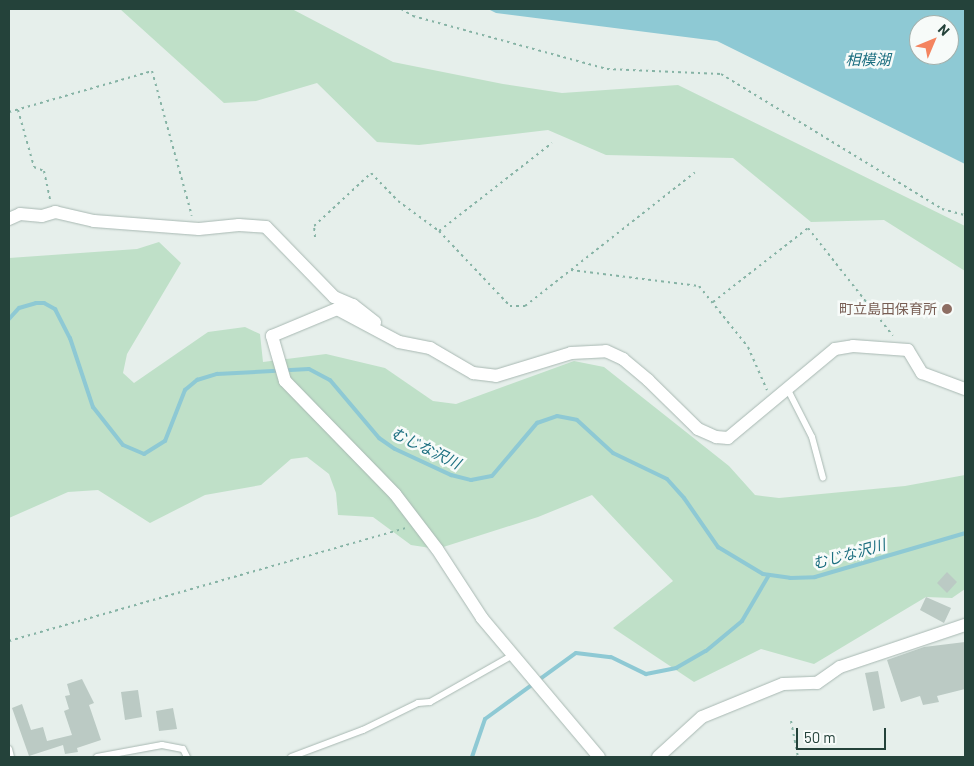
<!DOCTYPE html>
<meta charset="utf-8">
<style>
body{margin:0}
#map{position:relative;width:974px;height:766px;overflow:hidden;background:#e6efeb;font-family:Barlow,"Noto Sans JP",sans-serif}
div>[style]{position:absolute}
.green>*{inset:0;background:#bfe0c8}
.water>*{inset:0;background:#8ec9d4}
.stream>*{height:4px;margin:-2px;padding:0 2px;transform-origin:2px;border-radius:2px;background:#8ec9d4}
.building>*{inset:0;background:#bbcac4}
.path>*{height:2px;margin-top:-1px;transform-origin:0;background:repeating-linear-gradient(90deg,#86b3a5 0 2.5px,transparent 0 6.5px)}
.roads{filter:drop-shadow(0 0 1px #a8b8b2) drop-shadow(0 0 1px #a8b8b2)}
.lane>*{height:6px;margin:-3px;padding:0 3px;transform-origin:3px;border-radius:3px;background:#fff}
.street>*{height:12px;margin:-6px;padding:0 6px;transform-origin:6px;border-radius:6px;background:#fff}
.dots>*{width:14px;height:14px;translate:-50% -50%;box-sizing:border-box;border:2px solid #f7fbf9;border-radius:50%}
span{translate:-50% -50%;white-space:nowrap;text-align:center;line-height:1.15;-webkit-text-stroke:5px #f7fbf9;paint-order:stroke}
.education-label{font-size:14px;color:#785e54}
.right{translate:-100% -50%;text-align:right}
.water-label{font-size:15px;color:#1c6f80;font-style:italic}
.frame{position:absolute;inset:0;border:10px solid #24423a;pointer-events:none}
.north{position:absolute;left:909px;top:15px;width:50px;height:50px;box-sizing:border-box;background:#f7fbf9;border:1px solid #a3b1ad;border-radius:50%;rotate:45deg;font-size:14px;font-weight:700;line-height:20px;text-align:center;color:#24423a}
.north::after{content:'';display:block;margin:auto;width:18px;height:22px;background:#f4845f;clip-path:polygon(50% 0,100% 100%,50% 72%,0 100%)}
.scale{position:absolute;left:796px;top:728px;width:90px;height:22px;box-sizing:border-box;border:2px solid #24423a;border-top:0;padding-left:6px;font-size:15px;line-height:18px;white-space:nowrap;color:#24423a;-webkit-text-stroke:4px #f7fbf9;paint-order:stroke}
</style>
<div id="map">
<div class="green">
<div style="clip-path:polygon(120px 9px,292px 9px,393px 62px,503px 84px,562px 93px,678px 85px,965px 226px,965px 271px,884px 220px,811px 222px,733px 158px,606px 155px,548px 130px,419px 145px,377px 142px,317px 83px,256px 101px,224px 103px)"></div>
<div style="clip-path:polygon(159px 242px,181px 263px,127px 354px,123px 373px,134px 383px,208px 332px,245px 327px,260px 334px,263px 362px,326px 354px,385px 368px,433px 401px,456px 404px,574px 361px,604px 367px,729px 466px,755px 495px,779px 498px,905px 486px,965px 475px,965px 589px,952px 598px,926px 597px,814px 664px,761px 649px,694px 682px,613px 628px,673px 581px,592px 495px,538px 517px,437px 549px,411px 545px,373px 517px,338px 515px,336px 493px,329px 474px,307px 457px,291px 459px,261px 485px,205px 495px,150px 523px,98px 490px,68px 492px,9px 518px,9px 258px,137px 249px)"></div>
</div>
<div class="water">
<div style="clip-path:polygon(evenodd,488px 9px,965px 9px,965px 164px,717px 41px,496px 13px,488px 9px,919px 25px,949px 25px,949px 55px,919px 55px,919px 25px)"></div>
</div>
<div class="stream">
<div style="left:9px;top:319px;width:15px;rotate:-48deg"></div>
<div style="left:19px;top:308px;width:18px;rotate:-16deg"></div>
<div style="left:36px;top:303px;width:8px"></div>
<div style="left:44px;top:303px;width:13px;rotate:29deg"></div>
<div style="left:55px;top:309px;width:33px;rotate:63deg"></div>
<div style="left:70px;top:338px;width:73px;rotate:71.6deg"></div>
<div style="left:93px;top:407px;width:48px;rotate:51.7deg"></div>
<div style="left:123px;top:445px;width:23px;rotate:23deg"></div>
<div style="left:144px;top:454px;width:25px;rotate:-32deg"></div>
<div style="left:165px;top:441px;width:55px;rotate:-68.6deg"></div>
<div style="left:185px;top:390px;width:16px;rotate:-40deg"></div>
<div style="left:197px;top:380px;width:21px;rotate:-17deg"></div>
<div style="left:217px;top:374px;width:92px;rotate:-3.1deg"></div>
<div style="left:309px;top:369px;width:24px;rotate:28deg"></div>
<div style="left:330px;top:380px;width:76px;rotate:49.8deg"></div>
<div style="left:379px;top:438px;width:19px;rotate:35deg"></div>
<div style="left:395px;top:449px;width:62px;rotate:24.9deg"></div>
<div style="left:451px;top:475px;width:21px;rotate:14deg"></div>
<div style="left:471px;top:480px;width:21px;rotate:-11deg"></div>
<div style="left:492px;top:476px;width:70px;rotate:-49.7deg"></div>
<div style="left:537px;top:423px;width:21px;rotate:-19deg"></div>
<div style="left:557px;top:416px;width:20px;rotate:11deg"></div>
<div style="left:577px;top:420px;width:49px;rotate:42.5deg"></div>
<div style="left:613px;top:453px;width:60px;rotate:25.7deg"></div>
<div style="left:667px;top:479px;width:25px;rotate:48deg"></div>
<div style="left:684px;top:498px;width:60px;rotate:55.2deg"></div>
<div style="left:718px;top:547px;width:52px;rotate:31deg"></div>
<div style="left:763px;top:574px;width:27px;rotate:8deg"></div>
<div style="left:790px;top:578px;width:25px;rotate:-2deg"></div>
<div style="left:815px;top:577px;width:156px;rotate:-16.3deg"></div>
<div style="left:472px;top:757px;width:40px;rotate:-71.1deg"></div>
<div style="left:485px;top:719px;width:112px;rotate:-36deg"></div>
<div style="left:576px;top:653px;width:35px;rotate:7deg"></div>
<div style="left:611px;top:657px;width:39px;rotate:26deg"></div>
<div style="left:646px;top:674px;width:31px;rotate:-11deg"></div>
<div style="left:676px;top:668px;width:34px;rotate:-30deg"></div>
<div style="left:706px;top:651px;width:47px;rotate:-39.8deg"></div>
<div style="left:742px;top:621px;width:53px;rotate:-59.6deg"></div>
</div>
<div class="building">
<div style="clip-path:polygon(947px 572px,957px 582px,947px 593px,937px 583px)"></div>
<div style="clip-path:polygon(926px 597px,951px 608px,944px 623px,920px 610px)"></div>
<div style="clip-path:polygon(965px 642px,965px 689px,937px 696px,939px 702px,923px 705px,920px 696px,901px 702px,887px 660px,924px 647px)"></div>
<div style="clip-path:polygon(878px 671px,885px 708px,873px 711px,865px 673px)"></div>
<div style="clip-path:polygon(82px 679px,94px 703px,89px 705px,101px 740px,77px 748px,78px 752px,65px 754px,63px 745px,29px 756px,12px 708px,22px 704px,31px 730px,43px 727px,47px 741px,72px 735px,64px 711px,69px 709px,65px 696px,70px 695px,67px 684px)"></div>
<div style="clip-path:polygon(138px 690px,142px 717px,125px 720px,121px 692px)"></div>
<div style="clip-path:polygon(173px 708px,177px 729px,159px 731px,156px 711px)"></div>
</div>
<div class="path">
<div style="left:401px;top:9px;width:14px;rotate:30deg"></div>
<div style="left:413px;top:16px;width:201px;rotate:15.3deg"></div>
<div style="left:607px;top:69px;width:114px;rotate:2.5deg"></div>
<div style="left:721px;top:74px;width:259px;rotate:31.4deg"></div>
<div style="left:942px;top:209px;width:24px;rotate:15deg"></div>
<div style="left:18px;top:110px;width:59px;rotate:74.3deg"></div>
<div style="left:34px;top:167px;width:11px;rotate:22deg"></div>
<div style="left:44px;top:171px;width:30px;rotate:78deg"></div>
<div style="left:9px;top:112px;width:149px;rotate:-16deg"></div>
<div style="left:152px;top:71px;width:150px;rotate:74.6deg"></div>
<div style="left:439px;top:231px;width:143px;rotate:-37.9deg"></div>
<div style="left:315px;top:237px;width:11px;rotate:-95deg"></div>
<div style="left:314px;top:226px;width:78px;rotate:-42.9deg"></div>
<div style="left:371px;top:173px;width:39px;rotate:46deg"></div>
<div style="left:398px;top:201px;width:51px;rotate:36.2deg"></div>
<div style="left:439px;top:231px;width:103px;rotate:46.6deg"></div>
<div style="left:510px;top:306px;width:15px"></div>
<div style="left:525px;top:306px;width:216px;rotate:-38.2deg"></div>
<div style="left:571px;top:270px;width:129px;rotate:7.1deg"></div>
<div style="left:699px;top:286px;width:78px;rotate:51.2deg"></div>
<div style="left:748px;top:347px;width:47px;rotate:66.2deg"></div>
<div style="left:713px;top:302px;width:120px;rotate:-37.9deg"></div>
<div style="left:808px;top:228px;width:137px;rotate:51.8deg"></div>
<div style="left:9px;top:641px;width:413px;rotate:-15.9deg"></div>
<div style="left:791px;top:721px;width:37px;rotate:79deg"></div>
</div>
<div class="roads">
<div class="lane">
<div style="left:787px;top:388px;width:55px;rotate:63deg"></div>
<div style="left:812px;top:437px;width:42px;rotate:75deg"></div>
<div style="left:9px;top:749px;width:8px;rotate:76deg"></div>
<div style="left:97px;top:757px;width:66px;rotate:-10.5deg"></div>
<div style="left:162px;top:745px;width:21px;rotate:11deg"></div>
<div style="left:183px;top:749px;width:9px;rotate:63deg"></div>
<div style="left:291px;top:757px;width:77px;rotate:-20.6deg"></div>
<div style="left:363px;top:730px;width:61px;rotate:-26.1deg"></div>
<div style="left:418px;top:703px;width:12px;rotate:-5deg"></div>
<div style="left:430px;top:702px;width:95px;rotate:-29.5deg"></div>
</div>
<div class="street">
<div style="left:9px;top:219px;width:12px;rotate:-24deg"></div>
<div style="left:20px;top:214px;width:22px;rotate:5deg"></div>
<div style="left:42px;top:216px;width:14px;rotate:-17deg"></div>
<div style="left:55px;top:212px;width:40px;rotate:13deg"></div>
<div style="left:94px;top:221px;width:105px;rotate:4.4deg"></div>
<div style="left:199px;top:229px;width:40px;rotate:-5.7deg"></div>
<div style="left:239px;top:225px;width:27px;rotate:4deg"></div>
<div style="left:266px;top:227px;width:98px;rotate:45.8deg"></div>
<div style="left:334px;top:297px;width:21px;rotate:23deg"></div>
<div style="left:353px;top:305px;width:28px;rotate:38deg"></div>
<div style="left:599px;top:757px;width:182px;rotate:-130.1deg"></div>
<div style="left:482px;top:618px;width:82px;rotate:-123.1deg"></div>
<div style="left:437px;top:549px;width:69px;rotate:-127.4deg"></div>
<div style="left:395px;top:494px;width:158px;rotate:-134.2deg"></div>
<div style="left:285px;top:381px;width:47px;rotate:-106.1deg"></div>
<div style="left:272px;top:336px;width:70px;rotate:-22.6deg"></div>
<div style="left:337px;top:309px;width:70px;rotate:28deg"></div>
<div style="left:399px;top:342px;width:32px;rotate:11deg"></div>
<div style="left:430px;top:348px;width:50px;rotate:30.2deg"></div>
<div style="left:473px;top:373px;width:23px;rotate:7deg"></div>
<div style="left:496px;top:376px;width:78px;rotate:-17deg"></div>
<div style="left:571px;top:353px;width:35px;rotate:-3deg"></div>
<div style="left:606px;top:351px;width:19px;rotate:25deg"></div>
<div style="left:623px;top:359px;width:33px;rotate:40deg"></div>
<div style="left:648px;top:380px;width:70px;rotate:44.4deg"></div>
<div style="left:698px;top:429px;width:20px;rotate:24deg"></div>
<div style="left:716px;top:437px;width:12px;rotate:5deg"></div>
<div style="left:728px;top:438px;width:139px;rotate:-39.8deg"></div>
<div style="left:835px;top:349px;width:18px;rotate:-9deg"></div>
<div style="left:853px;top:346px;width:55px;rotate:4.2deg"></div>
<div style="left:908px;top:350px;width:27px;rotate:59deg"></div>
<div style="left:922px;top:373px;width:46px;rotate:20.4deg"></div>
<div style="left:658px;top:757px;width:59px;rotate:-42.3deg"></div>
<div style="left:702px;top:717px;width:87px;rotate:-22.2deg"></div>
<div style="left:783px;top:684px;width:34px;rotate:-2deg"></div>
<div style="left:817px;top:683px;width:28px;rotate:-35deg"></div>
<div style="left:840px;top:667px;width:132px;rotate:-18.6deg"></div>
</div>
</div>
<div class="dots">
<div style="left:947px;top:309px;background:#8d6e63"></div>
</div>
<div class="education-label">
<span class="right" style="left:937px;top:309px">町立島田保育所</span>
</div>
<div class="water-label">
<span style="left:868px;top:60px">相模湖</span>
<span style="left:426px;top:448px;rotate:26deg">むじな沢川</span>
<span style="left:849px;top:554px;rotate:-15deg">むじな沢川</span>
</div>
<div class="frame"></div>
<div class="north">N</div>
<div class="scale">50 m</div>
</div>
